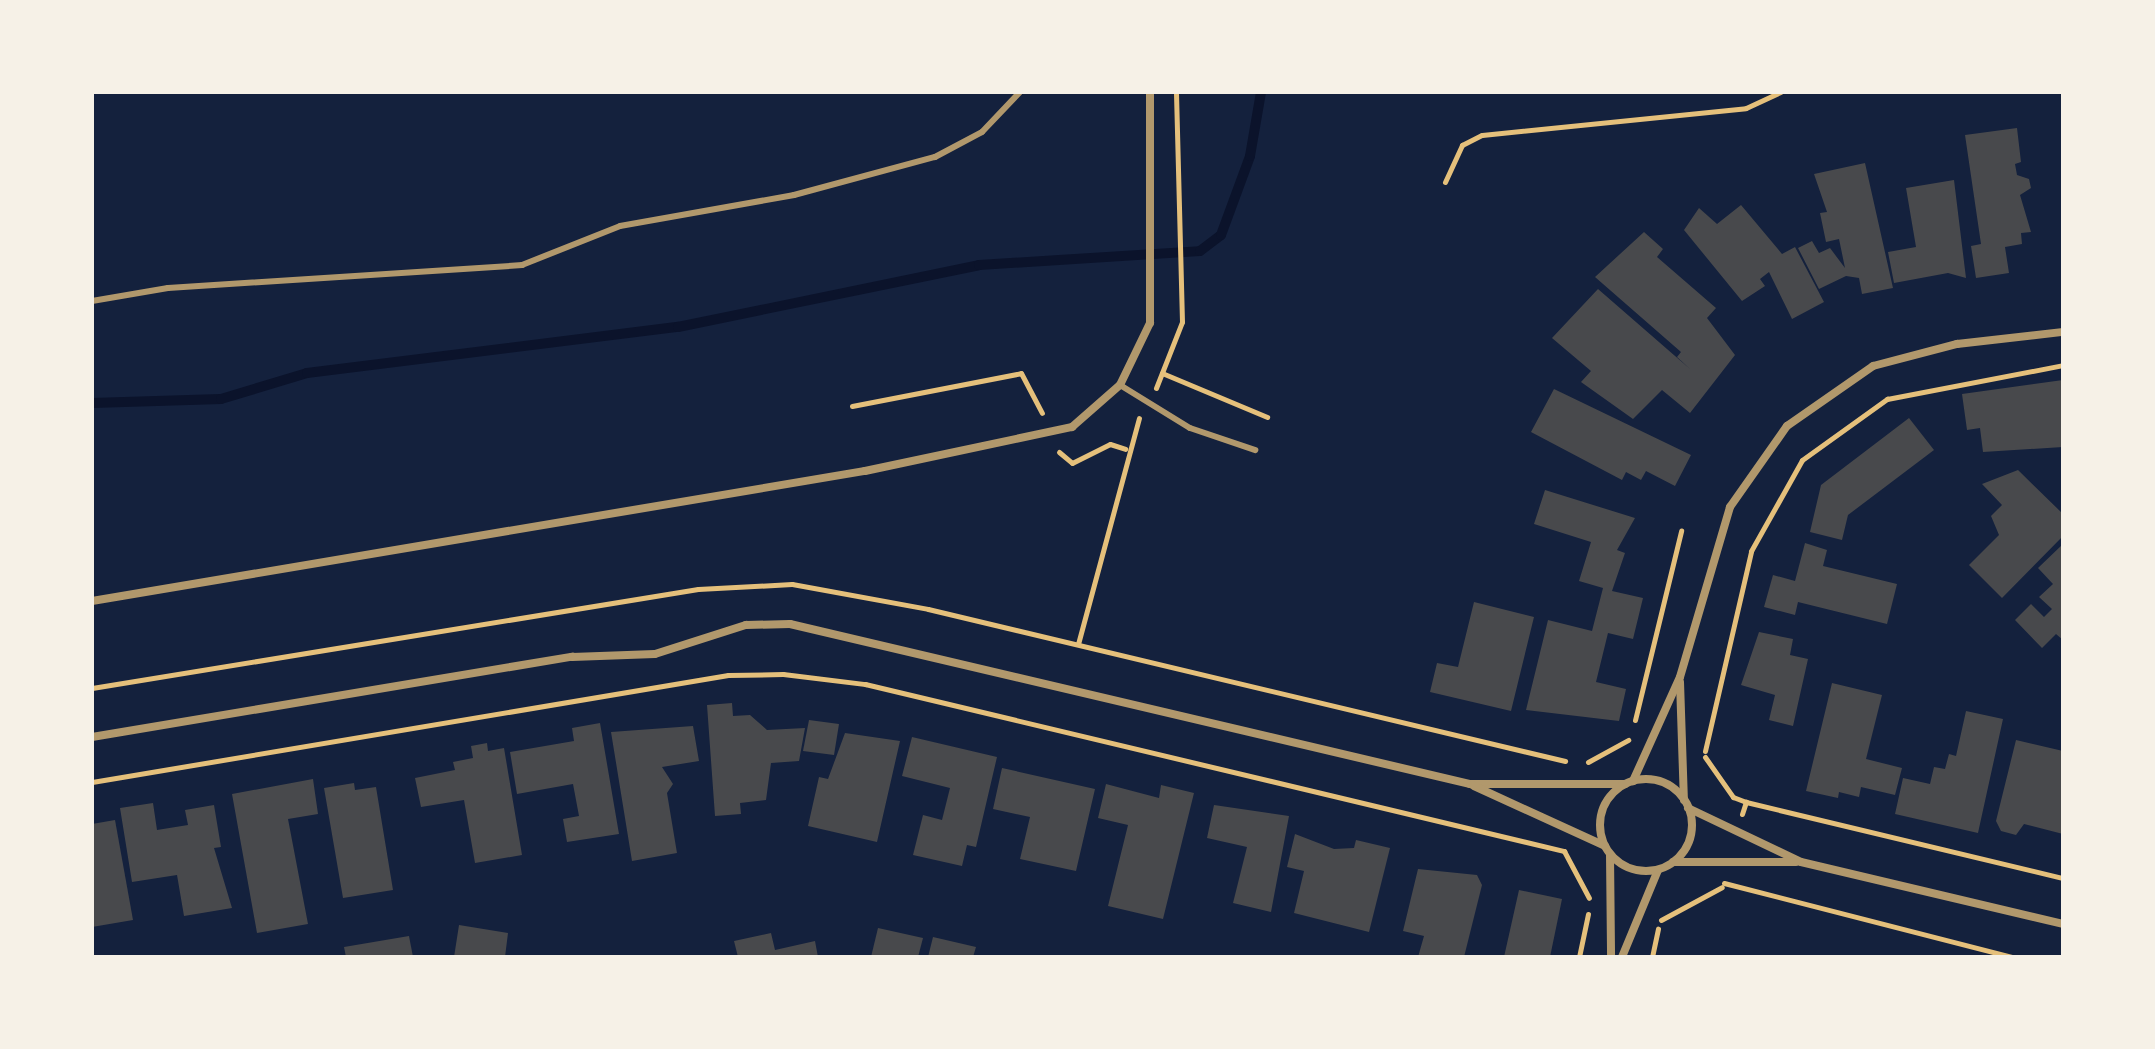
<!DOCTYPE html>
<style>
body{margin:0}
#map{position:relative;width:2155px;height:1049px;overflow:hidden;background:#14213d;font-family:"Public Sans",sans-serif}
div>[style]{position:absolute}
.stream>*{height:10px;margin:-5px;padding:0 5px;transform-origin:5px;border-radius:5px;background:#0b132b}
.building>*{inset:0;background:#48494c}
.path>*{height:5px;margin:-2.5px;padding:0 2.5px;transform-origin:2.5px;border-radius:2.5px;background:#e5c07b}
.service>*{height:6px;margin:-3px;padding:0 3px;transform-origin:3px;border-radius:3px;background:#b1986c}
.minor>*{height:8px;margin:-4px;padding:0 4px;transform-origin:4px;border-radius:4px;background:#b1986c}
.minor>.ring{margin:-4px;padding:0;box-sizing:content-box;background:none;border:8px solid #b1986c;border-radius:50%}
span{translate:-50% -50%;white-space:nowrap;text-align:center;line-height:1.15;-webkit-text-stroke:8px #f6f1e7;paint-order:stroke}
.frame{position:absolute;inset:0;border:94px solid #f6f1e7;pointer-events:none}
</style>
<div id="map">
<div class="stream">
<div style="left:92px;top:403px;width:129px;rotate:-1.8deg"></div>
<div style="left:221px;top:399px;width:90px;rotate:-16.8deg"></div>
<div style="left:307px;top:373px;width:374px;rotate:-7.1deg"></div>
<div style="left:678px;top:327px;width:307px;rotate:-11.6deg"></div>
<div style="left:979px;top:265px;width:221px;rotate:-3.6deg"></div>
<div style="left:1200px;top:251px;width:26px;rotate:-37deg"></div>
<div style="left:1221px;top:235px;width:84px;rotate:-69.8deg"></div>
<div style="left:1250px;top:156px;width:65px;rotate:-80.2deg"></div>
</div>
<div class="building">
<div style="clip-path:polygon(2017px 128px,2021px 162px,2015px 164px,2017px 175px,2029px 179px,2031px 188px,2020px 195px,2031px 232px,2021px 233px,2022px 244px,2005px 247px,2009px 273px,1976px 278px,1971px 246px,1981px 244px,1965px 135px)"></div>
<div style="clip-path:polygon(1865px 163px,1893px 288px,1862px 294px,1859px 278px,1846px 276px,1819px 289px,1798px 248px,1812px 241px,1819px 253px,1830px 248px,1845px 268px,1839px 239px,1826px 242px,1820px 213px,1827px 212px,1814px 174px)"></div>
<div style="clip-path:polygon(1954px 180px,1966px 278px,1948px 273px,1894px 283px,1888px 252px,1916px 247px,1906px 188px)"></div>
<div style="clip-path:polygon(1741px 205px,1782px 254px,1795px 247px,1824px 302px,1792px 319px,1769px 272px,1760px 279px,1765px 286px,1742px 301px,1684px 230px,1699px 208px,1717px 224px)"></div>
<div style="clip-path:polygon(1644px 232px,1663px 249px,1657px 257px,1716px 308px,1707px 318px,1735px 355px,1690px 413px,1662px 390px,1633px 419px,1581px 382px,1591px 371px,1552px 338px,1598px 289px,1690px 369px,1677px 357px,1681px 352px,1595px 277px)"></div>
<div style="clip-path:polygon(2063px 380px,2063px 447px,1983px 452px,1980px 428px,1967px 430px,1962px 394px)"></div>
<div style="clip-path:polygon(1554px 389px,1691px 455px,1675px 486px,1646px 471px,1641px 480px,1626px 472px,1622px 480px,1531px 432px)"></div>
<div style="clip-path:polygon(1909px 418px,1934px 450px,1848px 515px,1842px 540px,1810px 532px,1821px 485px)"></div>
<div style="clip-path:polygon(2018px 470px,2063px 514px,2063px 536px,2002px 598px,1969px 565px,1999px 535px,1991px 516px,2002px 505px,1982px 484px)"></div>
<div style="clip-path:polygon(1545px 490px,1635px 518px,1617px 550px,1625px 553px,1612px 591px,1643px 598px,1633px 639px,1608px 633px,1596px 682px,1626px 689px,1619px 721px,1526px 710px,1548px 620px,1592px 631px,1603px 588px,1579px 581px,1591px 542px,1534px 524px)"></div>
<div style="clip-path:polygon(1805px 543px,1827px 550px,1823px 566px,1897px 584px,1887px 624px,1798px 602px,1795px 615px,1764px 607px,1773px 575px,1795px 581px)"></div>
<div style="clip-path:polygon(2063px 544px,2063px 640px,2056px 634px,2042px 648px,2015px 620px,2031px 604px,2044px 617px,2052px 609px,2039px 597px,2053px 584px,2038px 568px)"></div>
<div style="clip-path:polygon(1474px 602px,1534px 617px,1511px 711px,1430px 692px,1437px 663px,1458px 667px)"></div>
<div style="clip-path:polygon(1759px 632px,1793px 639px,1790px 655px,1808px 659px,1793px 726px,1769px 720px,1775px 695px,1741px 685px)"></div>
<div style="clip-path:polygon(1832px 683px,1882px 695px,1866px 759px,1902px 768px,1895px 795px,1861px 787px,1859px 797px,1839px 792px,1838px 798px,1806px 791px)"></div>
<div style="clip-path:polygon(732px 703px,733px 716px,750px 715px,767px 730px,805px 728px,799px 761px,771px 763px,766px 800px,740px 803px,741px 814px,715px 816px,707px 705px)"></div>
<div style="clip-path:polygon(1966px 711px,2003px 719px,1978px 833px,1895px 814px,1903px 778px,1930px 784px,1934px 767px,1945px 769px,1949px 754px,1956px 756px)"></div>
<div style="clip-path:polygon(809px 720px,839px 724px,834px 755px,803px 751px)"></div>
<div style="clip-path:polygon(600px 723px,619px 834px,567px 842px,563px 819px,579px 816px,573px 784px,517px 794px,510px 752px,574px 741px,572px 728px)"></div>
<div style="clip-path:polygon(693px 726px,699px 761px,662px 767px,673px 784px,667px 793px,677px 853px,632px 861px,611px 732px)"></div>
<div style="clip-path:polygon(845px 733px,900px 741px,877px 842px,808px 826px,819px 777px,828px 779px)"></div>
<div style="clip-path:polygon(912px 737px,997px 757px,976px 847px,967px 845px,962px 866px,913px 855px,923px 815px,942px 820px,950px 788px,902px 776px)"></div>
<div style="clip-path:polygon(2016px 740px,2063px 751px,2063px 834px,2024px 824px,2016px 835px,2001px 831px,1996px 821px)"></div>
<div style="clip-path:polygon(487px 743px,488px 751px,504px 748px,522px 855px,475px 863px,464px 800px,421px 807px,415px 778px,455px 770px,453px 762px,473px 758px,471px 746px)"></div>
<div style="clip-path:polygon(1002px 768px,1095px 789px,1076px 871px,1020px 859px,1030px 817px,993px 809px)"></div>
<div style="clip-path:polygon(313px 779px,318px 814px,288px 819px,308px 924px,257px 933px,232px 794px)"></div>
<div style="clip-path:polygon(354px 783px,355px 790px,376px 787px,393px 890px,343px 898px,324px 788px)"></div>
<div style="clip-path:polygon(1106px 784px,1159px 798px,1161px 785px,1194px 793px,1163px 919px,1108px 906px,1128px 825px,1098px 818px)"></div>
<div style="clip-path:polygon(153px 803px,157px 830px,188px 825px,185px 810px,214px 805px,221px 847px,214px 848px,232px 908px,184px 916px,177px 875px,132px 882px,120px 808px)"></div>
<div style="clip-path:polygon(1214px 805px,1289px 816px,1271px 912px,1233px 903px,1247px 847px,1207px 838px)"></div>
<div style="clip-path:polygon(115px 820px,133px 920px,92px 927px,92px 824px)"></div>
<div style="clip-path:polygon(1295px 834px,1334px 849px,1354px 848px,1356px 840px,1390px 848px,1369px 932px,1294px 913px,1304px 871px,1287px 867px)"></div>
<div style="clip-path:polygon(1418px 869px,1477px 875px,1482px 885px,1464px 957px,1418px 957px,1424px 936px,1403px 931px)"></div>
<div style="clip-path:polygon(1519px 890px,1562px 899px,1550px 957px,1504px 957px)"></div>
<div style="clip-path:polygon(459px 925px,508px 933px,505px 957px,454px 957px)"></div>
<div style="clip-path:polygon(878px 928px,923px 938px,918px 957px,871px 957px)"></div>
<div style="clip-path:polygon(771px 933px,775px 950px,815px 941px,818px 957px,738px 957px,734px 941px)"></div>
<div style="clip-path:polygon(409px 936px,413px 957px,346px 957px,344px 947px)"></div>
<div style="clip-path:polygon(933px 937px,976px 947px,973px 957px,928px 957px)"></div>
</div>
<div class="path">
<div style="left:1445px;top:182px;width:41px;rotate:-65.3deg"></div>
<div style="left:1462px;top:145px;width:22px;rotate:-27deg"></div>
<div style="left:1482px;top:135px;width:265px;rotate:-5.8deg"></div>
<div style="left:1746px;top:108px;width:38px;rotate:-25deg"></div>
<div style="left:1162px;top:373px;width:114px;rotate:22.7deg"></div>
<div style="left:1156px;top:388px;width:71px;rotate:-68.5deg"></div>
<div style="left:1182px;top:322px;width:230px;rotate:-91.5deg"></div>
<div style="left:852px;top:406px;width:172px;rotate:-11deg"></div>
<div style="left:1021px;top:373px;width:45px;rotate:62.3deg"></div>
<div style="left:1059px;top:452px;width:17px;rotate:40deg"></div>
<div style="left:1072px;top:463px;width:42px;rotate:-26.6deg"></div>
<div style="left:1110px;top:444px;width:16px;rotate:18deg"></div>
<div style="left:1078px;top:644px;width:234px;rotate:-74.9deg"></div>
<div style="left:92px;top:688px;width:614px;rotate:-9.28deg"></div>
<div style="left:698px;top:589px;width:94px;rotate:-3deg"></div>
<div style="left:792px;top:584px;width:138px;rotate:10.4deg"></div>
<div style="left:928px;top:609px;width:655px;rotate:13.42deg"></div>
<div style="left:1635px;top:720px;width:195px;rotate:-76.3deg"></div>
<div style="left:1705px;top:751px;width:205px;rotate:-77deg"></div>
<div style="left:1751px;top:551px;width:104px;rotate:-60.7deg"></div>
<div style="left:1802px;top:460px;width:105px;rotate:-35.7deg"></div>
<div style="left:1887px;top:399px;width:179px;rotate:-10.9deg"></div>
<div style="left:1705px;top:757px;width:49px;rotate:55deg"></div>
<div style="left:1733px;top:797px;width:14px;rotate:21deg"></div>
<div style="left:1588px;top:762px;width:46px;rotate:-28.8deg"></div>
<div style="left:92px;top:782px;width:645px;rotate:-9.55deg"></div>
<div style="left:728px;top:675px;width:55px;rotate:-1deg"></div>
<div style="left:783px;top:674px;width:83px;rotate:7deg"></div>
<div style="left:865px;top:684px;width:719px;rotate:13.44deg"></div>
<div style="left:1564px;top:851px;width:53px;rotate:62deg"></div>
<div style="left:1742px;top:814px;width:13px;rotate:-72deg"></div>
<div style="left:1746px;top:802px;width:326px;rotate:13.5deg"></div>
<div style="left:1724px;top:883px;width:297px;rotate:14.4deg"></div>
<div style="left:1661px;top:920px;width:69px;rotate:-28.4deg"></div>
<div style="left:1579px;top:957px;width:44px;rotate:-78.2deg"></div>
<div style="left:1652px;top:957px;width:29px;rotate:-78deg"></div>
</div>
<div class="service">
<div style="left:92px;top:301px;width:77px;rotate:-9.7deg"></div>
<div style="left:168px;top:288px;width:355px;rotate:-3.7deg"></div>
<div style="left:522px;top:265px;width:105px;rotate:-21.7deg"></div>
<div style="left:620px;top:226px;width:177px;rotate:-10.1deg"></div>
<div style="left:794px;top:195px;width:146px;rotate:-15.1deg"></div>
<div style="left:935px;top:157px;width:53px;rotate:-28deg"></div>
<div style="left:982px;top:132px;width:55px;rotate:-46.5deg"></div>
<div style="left:1120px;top:385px;width:82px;rotate:31.6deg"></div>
<div style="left:1190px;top:428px;width:69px;rotate:18.7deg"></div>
</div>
<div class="minor">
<div style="left:92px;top:601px;width:784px;rotate:-9.55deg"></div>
<div style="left:865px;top:471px;width:212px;rotate:-12deg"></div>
<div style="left:1072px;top:427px;width:64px;rotate:-41.2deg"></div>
<div style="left:1120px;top:385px;width:69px;rotate:-64.2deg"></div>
<div style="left:1150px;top:323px;width:231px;rotate:-90deg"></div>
<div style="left:1680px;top:682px;width:118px;rotate:88.1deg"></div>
<div style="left:92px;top:737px;width:487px;rotate:-9.5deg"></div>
<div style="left:572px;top:657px;width:83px;rotate:-2.1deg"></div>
<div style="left:655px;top:654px;width:96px;rotate:-17.7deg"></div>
<div style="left:746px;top:625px;width:44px;rotate:-1.3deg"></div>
<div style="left:790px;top:624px;width:699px;rotate:13.24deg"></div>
<div style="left:1470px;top:784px;width:155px"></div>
<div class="ring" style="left:1600px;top:779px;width:84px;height:84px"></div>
<div style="left:1633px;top:781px;width:114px;rotate:-65.7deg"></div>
<div style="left:1680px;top:677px;width:177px;rotate:-73.6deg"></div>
<div style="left:1730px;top:507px;width:99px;rotate:-54.9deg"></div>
<div style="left:1787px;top:426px;width:105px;rotate:-34.9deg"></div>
<div style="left:1873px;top:366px;width:87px;rotate:-14.7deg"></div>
<div style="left:1957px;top:344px;width:107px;rotate:-6.5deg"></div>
<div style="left:1474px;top:786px;width:144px;rotate:24.6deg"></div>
<div style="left:1688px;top:808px;width:125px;rotate:25.5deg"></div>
<div style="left:1801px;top:862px;width:269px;rotate:13.3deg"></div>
<div style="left:1610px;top:855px;width:102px;rotate:89.4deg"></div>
<div style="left:1673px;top:862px;width:123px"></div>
<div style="left:1622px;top:957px;width:94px;rotate:-67.5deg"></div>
</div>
<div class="frame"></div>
</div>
